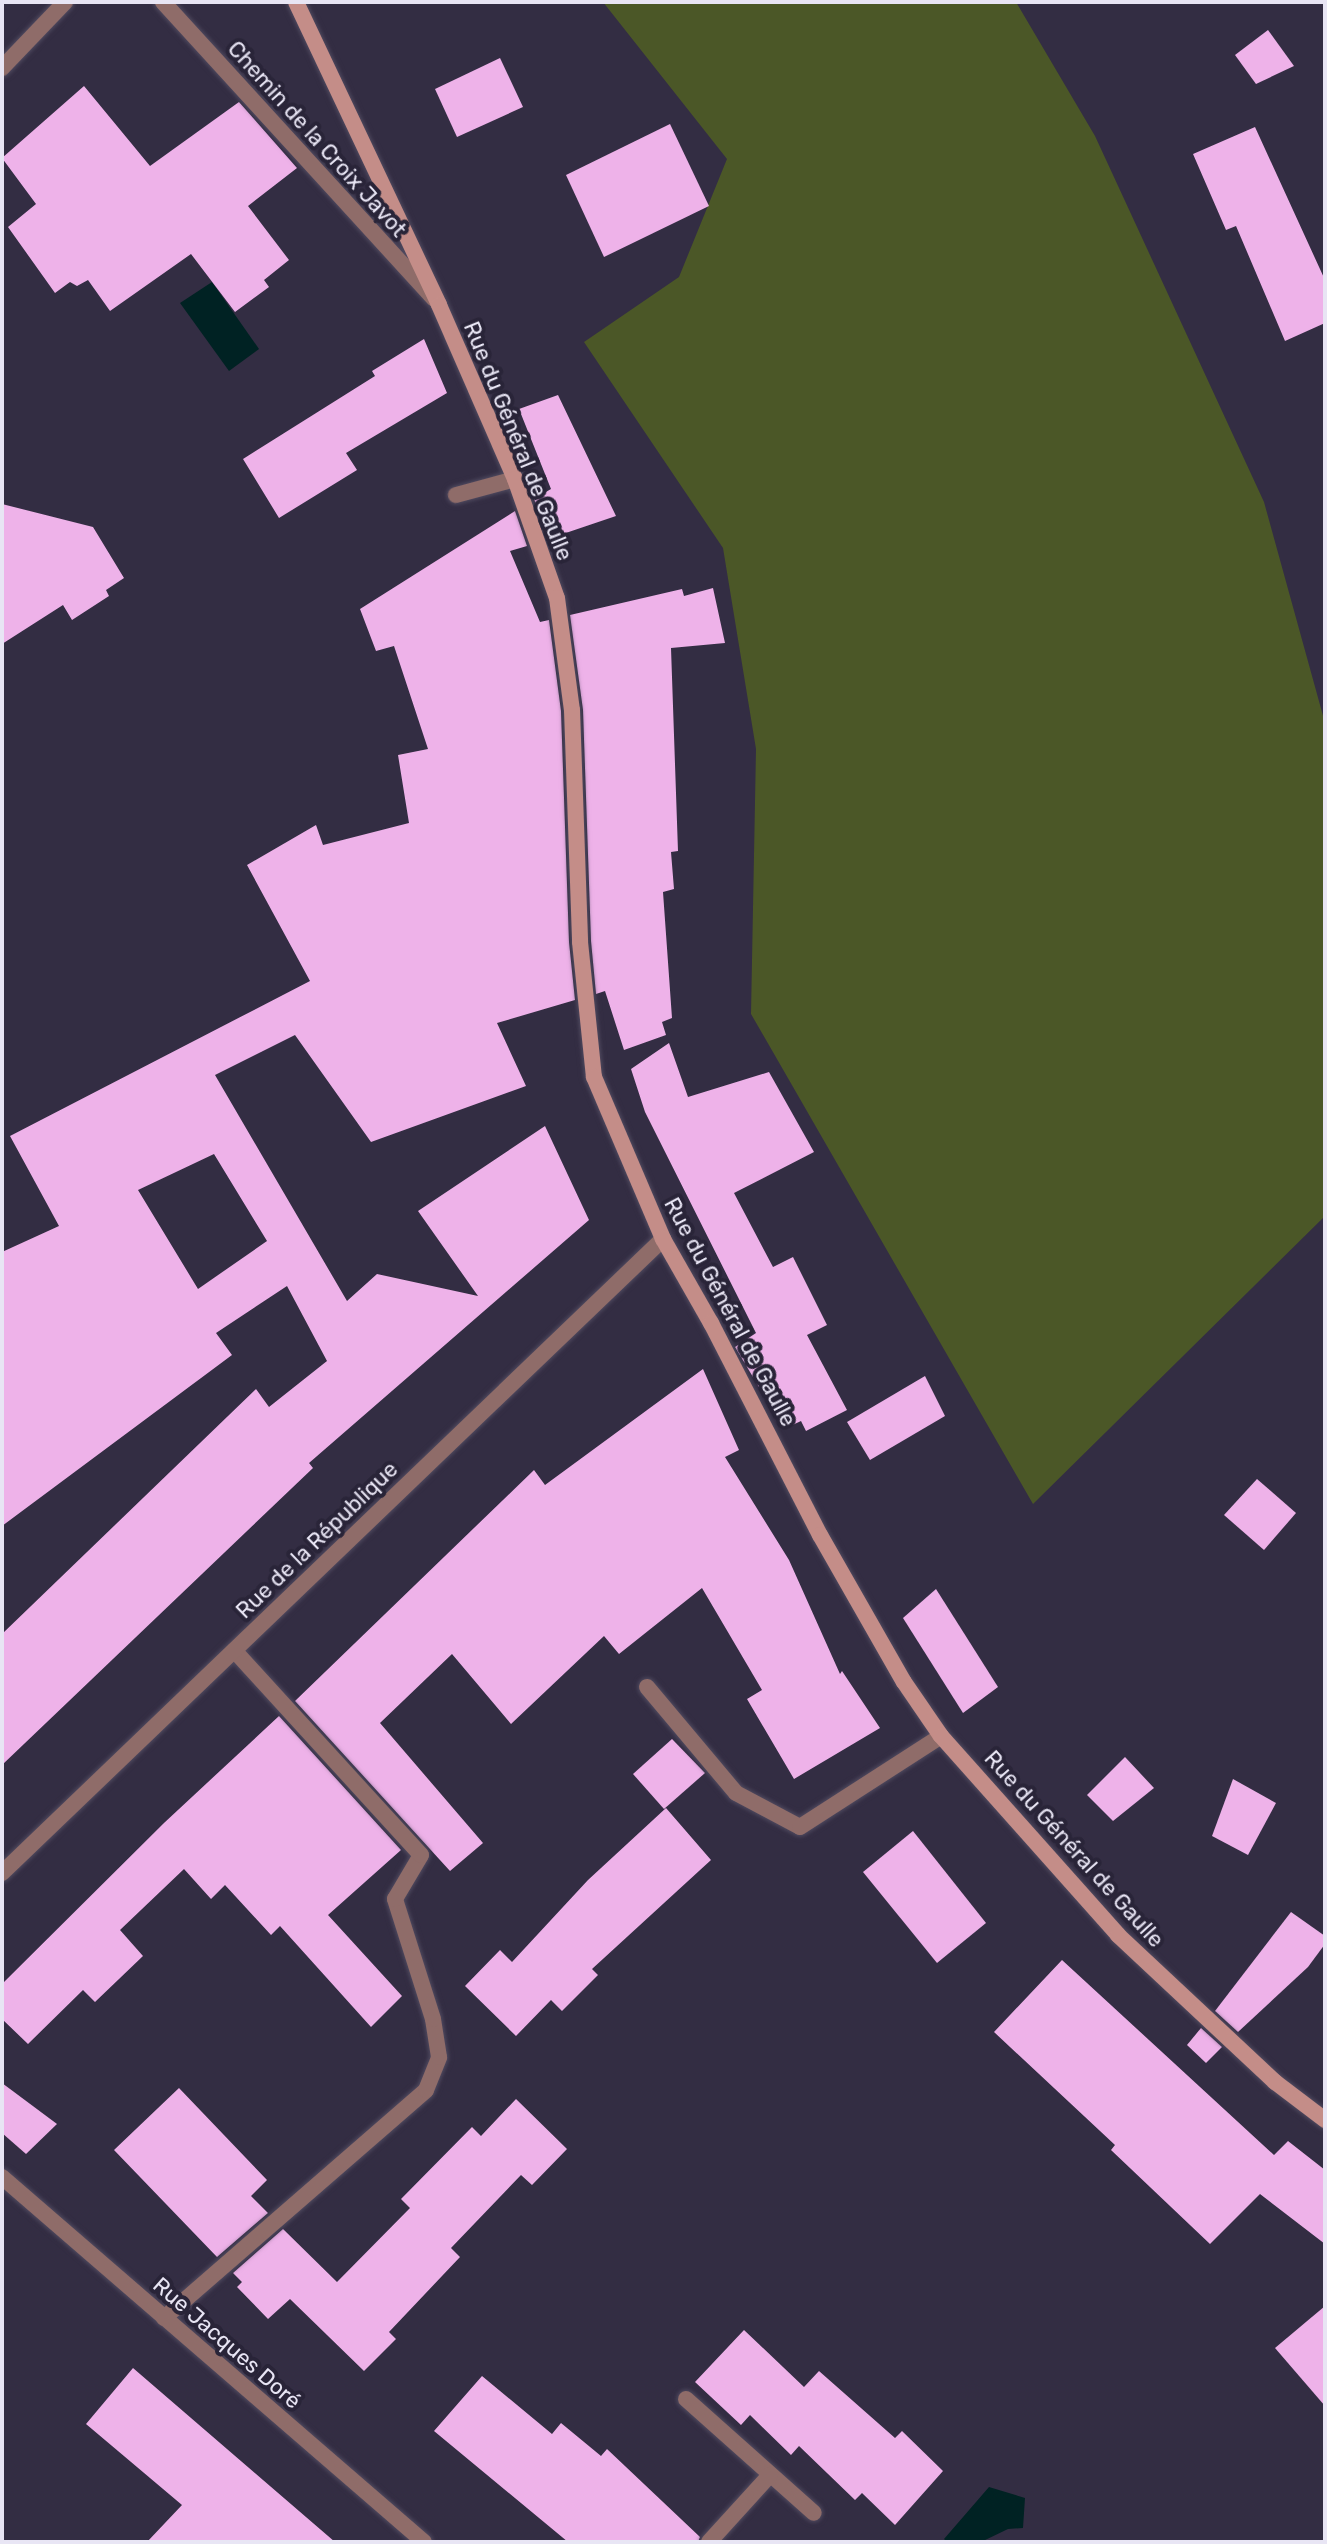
<!DOCTYPE html>
<meta charset="utf-8">
<style>
body{margin:0}
#map{position:relative;width:1327px;height:2544px;overflow:hidden;background:#332d43;font-family:Rubik,sans-serif}
div>[style]{position:absolute}
.green>*{inset:0;background:#4b5727}
.water>*{inset:0;background:#002223}
.building>*{inset:0;background:#eeb2e9}
.roads{filter:drop-shadow(0 0 2px #504a5f) drop-shadow(0 0 2px #504a5f)}
.lane>*{height:16px;margin:-8px;padding:0 8px;transform-origin:8px;border-radius:8px;background:#8f6c69}
.street>*{height:16px;margin:-8px;padding:0 8px;transform-origin:8px;border-radius:8px;background:#8f6c69}
.secondary>*{height:16px;margin:-8px;padding:0 8px;transform-origin:8px;border-radius:8px;background:#c48d88}
span{translate:-50% -50%;white-space:nowrap;text-align:center;line-height:1.15;-webkit-text-stroke:8px #292438;paint-order:stroke}
.street-label{font-size:22px;color:#e8e5f4}
.frame{position:absolute;inset:0;border:4px solid #e8e5f4;pointer-events:none}
</style>
<div id="map">
<div class="green">
<div style="clip-path:polygon(603px 2px,1016px 2px,1095px 136px,1264px 502px,1325px 723px,1325px 1216px,1033px 1504px,751px 1014px,756px 749px,723px 548px,584px 342px,679px 277px,727px 159px)"></div>
</div>
<div class="water">
<div style="clip-path:polygon(212px 282px,259px 349px,229px 371px,180px 303px)"></div>
<div style="clip-path:polygon(989px 2487px,1025px 2498px,1023px 2528px,1008px 2529px,981px 2542px,947px 2542px,944px 2539px)"></div>
</div>
<div class="building">
<div style="clip-path:polygon(1268px 30px,1294px 66px,1256px 84px,1235px 55px)"></div>
<div style="clip-path:polygon(500px 58px,523px 107px,457px 137px,435px 89px)"></div>
<div style="clip-path:polygon(84px 86px,150px 166px,239px 102px,297px 168px,248px 206px,289px 260px,264px 280px,269px 287px,235px 312px,191px 254px,110px 311px,88px 280px,77px 286px,70px 282px,55px 293px,8px 227px,36px 204px,2px 158px)"></div>
<div style="clip-path:polygon(670px 124px,709px 206px,604px 257px,566px 175px)"></div>
<div style="clip-path:polygon(1255px 127px,1325px 280px,1325px 323px,1285px 341px,1236px 226px,1226px 230px,1193px 154px)"></div>
<div style="clip-path:polygon(424px 339px,447px 393px,346px 453px,357px 470px,279px 518px,243px 459px,375px 376px,372px 371px)"></div>
<div style="clip-path:polygon(558px 395px,616px 516px,548px 539px,534px 499px,551px 489px,519px 409px)"></div>
<div style="clip-path:polygon(2px 504px,93px 527px,124px 578px,106px 590px,109px 596px,72px 620px,63px 605px,2px 644px)"></div>
<div style="clip-path:polygon(evenodd,515px 511px,527px 546px,510px 551px,540px 622px,549px 620px,561px 711px,569px 942px,575px 1000px,497px 1023px,526px 1086px,371px 1142px,295px 1035px,215px 1075px,347px 1301px,377px 1274px,478px 1296px,418px 1211px,545px 1126px,589px 1220px,309px 1463px,313px 1468px,2px 1765px,2px 1634px,256px 1389px,269px 1407px,327px 1361px,287px 1286px,216px 1333px,232px 1355px,2px 1526px,2px 1252px,59px 1226px,10px 1136px,310px 981px,247px 865px,316px 825px,323px 845px,409px 823px,398px 755px,428px 749px,394px 646px,376px 651px,360px 609px,515px 511px,214px 1154px,267px 1241px,198px 1289px,138px 1190px,214px 1154px)"></div>
<div style="clip-path:polygon(713px 588px,725px 643px,671px 648px,678px 851px,671px 852px,674px 889px,663px 892px,672px 1018px,662px 1022px,666px 1035px,624px 1050px,605px 991px,596px 994px,591px 941px,583px 710px,570px 615px,682px 589px,684px 596px)"></div>
<div style="clip-path:polygon(669px 1043px,688px 1097px,769px 1072px,814px 1152px,734px 1193px,773px 1267px,793px 1257px,827px 1325px,807px 1335px,847px 1410px,806px 1431px,801px 1421px,784px 1429px,735px 1347px,756px 1333px,645px 1112px,631px 1069px)"></div>
<div style="clip-path:polygon(703px 1369px,739px 1450px,725px 1457px,789px 1560px,840px 1674px,842px 1671px,880px 1728px,794px 1779px,747px 1699px,762px 1690px,702px 1588px,619px 1654px,604px 1636px,511px 1724px,452px 1654px,380px 1723px,483px 1843px,450px 1871px,295px 1701px,534px 1470px,545px 1485px)"></div>
<div style="clip-path:polygon(925px 1376px,945px 1416px,870px 1460px,847px 1422px)"></div>
<div style="clip-path:polygon(1257px 1479px,1296px 1513px,1264px 1550px,1224px 1515px)"></div>
<div style="clip-path:polygon(936px 1589px,998px 1687px,963px 1713px,903px 1618px)"></div>
<div style="clip-path:polygon(279px 1716px,401px 1850px,328px 1915px,402px 1996px,371px 2027px,280px 1926px,271px 1935px,225px 1885px,211px 1899px,184px 1869px,120px 1930px,143px 1956px,95px 2002px,83px 1990px,28px 2044px,2px 2019px,2px 1984px,164px 1823px)"></div>
<div style="clip-path:polygon(672px 1739px,705px 1773px,664px 1809px,633px 1774px)"></div>
<div style="clip-path:polygon(1125px 1757px,1154px 1788px,1113px 1821px,1087px 1795px)"></div>
<div style="clip-path:polygon(1233px 1779px,1276px 1803px,1248px 1855px,1212px 1836px)"></div>
<div style="clip-path:polygon(666px 1808px,711px 1860px,592px 1969px,598px 1975px,562px 2011px,551px 2000px,516px 2036px,465px 1986px,500px 1950px,512px 1962px,588px 1880px)"></div>
<div style="clip-path:polygon(913px 1831px,986px 1923px,937px 1963px,863px 1872px)"></div>
<div style="clip-path:polygon(1291px 1912px,1325px 1936px,1325px 1944px,1308px 1967px,1238px 2032px,1215px 2011px)"></div>
<div style="clip-path:polygon(1062px 1960px,1274px 2155px,1288px 2141px,1325px 2170px,1325px 2244px,1260px 2194px,1210px 2244px,1111px 2150px,1115px 2145px,994px 2032px)"></div>
<div style="clip-path:polygon(1201px 2028px,1222px 2047px,1206px 2063px,1187px 2045px)"></div>
<div style="clip-path:polygon(2px 2083px,57px 2124px,26px 2154px,2px 2133px)"></div>
<div style="clip-path:polygon(179px 2088px,267px 2180px,251px 2196px,268px 2213px,217px 2257px,114px 2150px)"></div>
<div style="clip-path:polygon(516px 2099px,567px 2149px,532px 2185px,521px 2175px,451px 2248px,460px 2257px,389px 2332px,396px 2339px,364px 2371px,290px 2299px,268px 2319px,237px 2287px,242px 2282px,233px 2273px,283px 2229px,337px 2282px,410px 2208px,401px 2199px,472px 2127px,481px 2136px)"></div>
<div style="clip-path:polygon(1325px 2306px,1325px 2406px,1275px 2348px)"></div>
<div style="clip-path:polygon(744px 2330px,804px 2387px,819px 2371px,895px 2438px,902px 2431px,943px 2471px,895px 2525px,862px 2493px,855px 2500px,799px 2446px,791px 2455px,750px 2415px,741px 2425px,695px 2382px)"></div>
<div style="clip-path:polygon(133px 2368px,335px 2542px,147px 2542px,182px 2505px,86px 2424px)"></div>
<div style="clip-path:polygon(482px 2376px,552px 2434px,561px 2423px,601px 2456px,607px 2449px,700px 2537px,698px 2542px,568px 2542px,434px 2431px)"></div>
</div>
<div class="roads">
<div class="lane">
<div style="left:456px;top:495px;width:61px;rotate:-15.2deg"></div>
<div style="left:647px;top:1687px;width:138px;rotate:50deg"></div>
<div style="left:736px;top:1793px;width:72px;rotate:28deg"></div>
<div style="left:800px;top:1827px;width:168px;rotate:-32.8deg"></div>
<div style="left:164px;top:2318px;width:347px;rotate:-41deg"></div>
<div style="left:426px;top:2090px;width:35px;rotate:-68deg"></div>
<div style="left:439px;top:2057px;width:38px;rotate:-99deg"></div>
<div style="left:433px;top:2019px;width:126px;rotate:-107.6deg"></div>
<div style="left:395px;top:1899px;width:51px;rotate:-59.4deg"></div>
<div style="left:421px;top:1855px;width:277px;rotate:-132.4deg"></div>
<div style="left:686px;top:2399px;width:171px;rotate:41.7deg"></div>
<div style="left:709px;top:2542px;width:91px;rotate:-47.7deg"></div>
</div>
<div class="street">
<div style="left:163px;top:2px;width:402px;rotate:47.6deg"></div>
<div style="left:2px;top:68px;width:91px;rotate:-46.3deg"></div>
<div style="left:2px;top:1873px;width:916px;rotate:-43.81deg"></div>
<div style="left:2px;top:2177px;width:558px;rotate:40.86deg"></div>
</div>
<div class="secondary">
<div style="left:296px;top:2px;width:335px;rotate:64.7deg"></div>
<div style="left:439px;top:305px;width:190px;rotate:66.4deg"></div>
<div style="left:515px;top:479px;width:126px;rotate:70.6deg"></div>
<div style="left:557px;top:598px;width:113px;rotate:82.4deg"></div>
<div style="left:572px;top:710px;width:232px;rotate:88deg"></div>
<div style="left:580px;top:942px;width:136px;rotate:84.1deg"></div>
<div style="left:594px;top:1077px;width:176px;rotate:66.9deg"></div>
<div style="left:663px;top:1239px;width:97px;rotate:60.3deg"></div>
<div style="left:711px;top:1323px;width:238px;rotate:62.8deg"></div>
<div style="left:820px;top:1535px;width:169px;rotate:60.3deg"></div>
<div style="left:904px;top:1682px;width:65px;rotate:55.6deg"></div>
<div style="left:941px;top:1736px;width:266px;rotate:48.3deg"></div>
<div style="left:1118px;top:1935px;width:215px;rotate:43.1deg"></div>
<div style="left:1275px;top:2082px;width:63px;rotate:37.2deg"></div>
</div>
</div>
<div class="street-label">
<span style="left:317px;top:139px;rotate:48deg">Chemin de la Croix Javot</span>
<span style="left:518px;top:441px;rotate:68deg">Rue du Général de Gaulle</span>
<span style="left:730px;top:1312px;rotate:62deg">Rue du Général de Gaulle</span>
<span style="left:317px;top:1540px;rotate:-44deg">Rue de la République</span>
<span style="left:1074px;top:1849px;rotate:48deg">Rue du Général de Gaulle</span>
<span style="left:227px;top:2343px;rotate:41deg">Rue Jacques Doré</span>
</div>
<div class="frame"></div>
</div>
